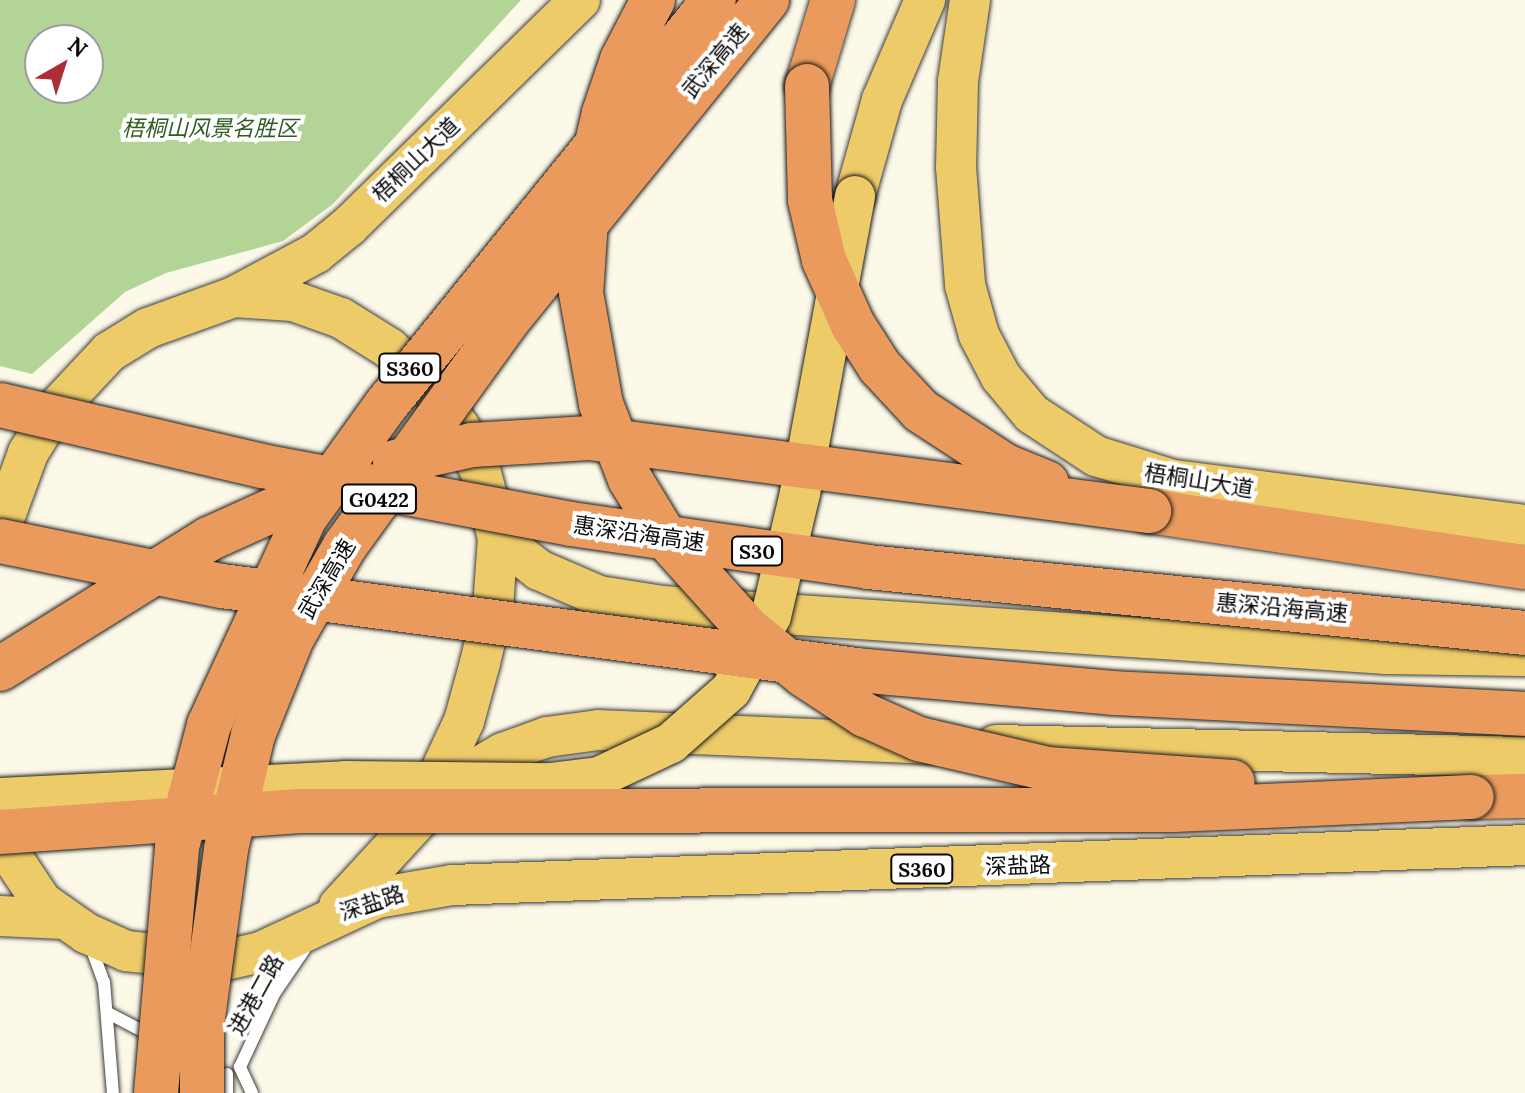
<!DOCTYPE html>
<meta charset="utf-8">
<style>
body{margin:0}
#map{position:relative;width:1525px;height:1093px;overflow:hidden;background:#fdf9e9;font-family:Lora,"Noto Sans SC",serif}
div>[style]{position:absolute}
.forest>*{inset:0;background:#b3d497}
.roads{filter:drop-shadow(0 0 2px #3d3d3d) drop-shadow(0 0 2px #3d3d3d)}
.service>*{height:12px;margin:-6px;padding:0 6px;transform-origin:6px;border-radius:6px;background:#fff}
.primary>*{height:40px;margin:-20px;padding:0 20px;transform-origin:20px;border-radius:20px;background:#eecb69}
.motorway>*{height:44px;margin:-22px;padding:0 22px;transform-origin:22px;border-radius:22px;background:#e99a5c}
.bridges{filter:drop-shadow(0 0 2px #1b1b1b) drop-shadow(0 0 2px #1b1b1b)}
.primary-bridge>*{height:40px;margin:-20px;padding:0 20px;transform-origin:20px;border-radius:20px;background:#eecb69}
.motorway-bridge>*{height:44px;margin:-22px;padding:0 22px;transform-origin:22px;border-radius:22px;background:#e99a5c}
span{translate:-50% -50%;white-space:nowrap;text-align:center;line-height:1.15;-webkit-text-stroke:8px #fff;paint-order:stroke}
.shield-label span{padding:2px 6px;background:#fff;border:2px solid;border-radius:6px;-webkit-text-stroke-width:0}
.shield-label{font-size:20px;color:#0a0a0a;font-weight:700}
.street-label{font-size:22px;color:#0a0a0a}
.park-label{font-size:22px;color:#2e5c21;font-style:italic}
.north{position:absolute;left:24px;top:24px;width:80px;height:80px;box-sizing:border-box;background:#fff;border:2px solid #9d9d9d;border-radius:50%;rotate:39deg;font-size:22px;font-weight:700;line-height:32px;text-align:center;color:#0a0a0a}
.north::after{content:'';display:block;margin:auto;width:28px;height:36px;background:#ae2e36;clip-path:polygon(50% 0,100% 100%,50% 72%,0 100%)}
</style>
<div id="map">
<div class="forest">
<div style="clip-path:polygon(evenodd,0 0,521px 0,333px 204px,283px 241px,166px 273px,125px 292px,32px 374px,0 366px,0 0,40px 40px,88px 40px,88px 88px,40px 88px,40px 40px)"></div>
</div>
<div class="roads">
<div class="service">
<div style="left:91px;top:947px;width:37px;rotate:70deg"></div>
<div style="left:104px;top:982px;width:111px;rotate:85.4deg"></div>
<div style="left:108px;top:1013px;width:50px;rotate:27.6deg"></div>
<div style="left:227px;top:1074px;width:19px;rotate:90deg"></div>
<div style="left:252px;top:1093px;width:29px;rotate:-115deg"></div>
<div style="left:240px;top:1067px;width:81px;rotate:-65deg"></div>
<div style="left:274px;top:994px;width:60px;rotate:-55.8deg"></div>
</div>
<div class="primary">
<div style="left:970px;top:0;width:82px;rotate:98.4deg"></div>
<div style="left:958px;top:81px;width:86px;rotate:91.3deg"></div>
<div style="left:956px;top:167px;width:118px;rotate:85.6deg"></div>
<div style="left:965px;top:285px;width:52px;rotate:74.4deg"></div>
<div style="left:979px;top:335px;width:47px;rotate:62.4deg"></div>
<div style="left:1001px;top:377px;width:48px;rotate:50deg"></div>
<div style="left:1032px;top:414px;width:77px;rotate:33.3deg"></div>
<div style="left:1096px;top:456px;width:81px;rotate:17.3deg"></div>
<div style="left:1173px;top:480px;width:355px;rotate:7.3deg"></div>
<div style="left:855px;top:196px;width:100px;rotate:-74.3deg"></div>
<div style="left:882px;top:100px;width:109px;rotate:-66.7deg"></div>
<div style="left:234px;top:297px;width:93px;rotate:-28.2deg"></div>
<div style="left:316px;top:253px;width:43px;rotate:-39.3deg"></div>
<div style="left:349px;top:226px;width:323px;rotate:-44.4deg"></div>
<div style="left:0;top:530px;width:82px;rotate:-70deg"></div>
<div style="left:28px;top:453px;width:48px;rotate:-58.6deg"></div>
<div style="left:53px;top:412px;width:82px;rotate:-47deg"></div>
<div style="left:109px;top:352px;width:46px;rotate:-31.6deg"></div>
<div style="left:148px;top:328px;width:91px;rotate:-19.8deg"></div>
<div style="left:234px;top:297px;width:59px;rotate:3.9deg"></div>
<div style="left:293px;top:301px;width:51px;rotate:19.5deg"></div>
<div style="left:341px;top:318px;width:57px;rotate:32deg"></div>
<div style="left:389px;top:348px;width:54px;rotate:42.8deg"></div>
<div style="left:429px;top:385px;width:53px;rotate:54.2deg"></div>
<div style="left:460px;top:428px;width:50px;rotate:65deg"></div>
<div style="left:481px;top:473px;width:67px;rotate:75.3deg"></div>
<div style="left:498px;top:538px;width:70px;rotate:94.1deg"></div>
<div style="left:493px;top:608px;width:57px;rotate:103.3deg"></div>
<div style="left:480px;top:663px;width:60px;rotate:105.4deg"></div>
<div style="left:464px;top:721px;width:87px;rotate:115.1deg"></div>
<div style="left:498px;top:538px;width:52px;rotate:38deg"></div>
<div style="left:539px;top:570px;width:65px;rotate:23.4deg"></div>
<div style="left:599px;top:596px;width:64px;rotate:9deg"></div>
<div style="left:662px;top:606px;width:726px;rotate:3.79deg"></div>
<div style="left:1386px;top:654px;width:139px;rotate:0.8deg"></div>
<div style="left:996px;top:745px;width:529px;rotate:1.3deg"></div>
<div style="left:0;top:839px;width:76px;rotate:56.3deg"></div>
<div style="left:42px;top:902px;width:54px;rotate:35.2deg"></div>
<div style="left:86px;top:933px;width:44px;rotate:24.2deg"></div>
<div style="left:126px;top:951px;width:96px;rotate:6deg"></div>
<div style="left:221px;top:961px;width:41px;rotate:-12.7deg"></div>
<div style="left:261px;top:952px;width:128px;rotate:-25deg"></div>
<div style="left:377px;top:898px;width:76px;rotate:-9.8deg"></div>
<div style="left:452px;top:885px;width:1074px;rotate:-2.13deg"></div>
<div style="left:339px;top:906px;width:168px;rotate:-47.4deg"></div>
<div style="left:453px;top:782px;width:58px;rotate:-30.1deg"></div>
<div style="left:503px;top:753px;width:47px;rotate:-20deg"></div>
<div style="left:547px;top:737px;width:52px;rotate:-7.7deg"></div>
<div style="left:599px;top:730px;width:329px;rotate:2.4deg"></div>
<div style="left:0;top:916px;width:64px;rotate:2.7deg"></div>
</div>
<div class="motorway">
<div style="left:807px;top:86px;width:90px;rotate:-73.2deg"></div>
<div style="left:1149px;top:511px;width:380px;rotate:8.5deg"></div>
<div style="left:1472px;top:797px;width:53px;rotate:-1.1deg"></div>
</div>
</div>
<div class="bridges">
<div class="primary-bridge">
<div style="left:0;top:798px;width:345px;rotate:-2.8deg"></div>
<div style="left:345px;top:781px;width:205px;rotate:0.6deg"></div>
<div style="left:550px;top:783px;width:49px;rotate:-7deg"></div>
<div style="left:599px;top:777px;width:80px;rotate:-25.3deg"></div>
<div style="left:671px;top:743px;width:80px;rotate:-41.5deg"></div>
<div style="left:731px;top:690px;width:84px;rotate:-61.6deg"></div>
<div style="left:771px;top:616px;width:126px;rotate:-76.7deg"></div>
<div style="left:800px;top:493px;width:302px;rotate:-79.5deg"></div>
</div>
<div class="motorway-bridge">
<div style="left:653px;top:0;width:68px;rotate:117.3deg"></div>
<div style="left:622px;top:60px;width:56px;rotate:108.8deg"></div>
<div style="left:604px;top:113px;width:66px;rotate:103.2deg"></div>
<div style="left:589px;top:177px;width:116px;rotate:93.9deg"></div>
<div style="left:581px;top:293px;width:113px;rotate:79.8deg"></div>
<div style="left:601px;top:404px;width:80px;rotate:68.9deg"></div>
<div style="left:630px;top:479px;width:69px;rotate:58.6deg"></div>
<div style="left:666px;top:538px;width:122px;rotate:48deg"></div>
<div style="left:748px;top:629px;width:72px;rotate:39.4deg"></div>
<div style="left:804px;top:675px;width:73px;rotate:33.3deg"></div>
<div style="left:865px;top:715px;width:59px;rotate:24deg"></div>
<div style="left:919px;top:739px;width:132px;rotate:13.1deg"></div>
<div style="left:1048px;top:769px;width:185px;rotate:4deg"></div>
<div style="left:807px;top:86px;width:114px;rotate:88.5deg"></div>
<div style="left:810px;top:200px;width:62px;rotate:76.9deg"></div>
<div style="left:824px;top:260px;width:71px;rotate:66deg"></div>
<div style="left:853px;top:325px;width:50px;rotate:57.3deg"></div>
<div style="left:880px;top:367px;width:60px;rotate:47deg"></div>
<div style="left:921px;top:411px;width:100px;rotate:33.2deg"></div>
<div style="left:1005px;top:466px;width:45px;rotate:22deg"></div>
<div style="left:0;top:405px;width:269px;rotate:13.1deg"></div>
<div style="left:262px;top:466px;width:314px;rotate:10.6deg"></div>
<div style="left:571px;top:524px;width:300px;rotate:8.2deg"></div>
<div style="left:868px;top:567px;width:660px;rotate:5.74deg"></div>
<div style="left:395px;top:462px;width:79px;rotate:-12.4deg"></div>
<div style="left:472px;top:445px;width:117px;rotate:-3.4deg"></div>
<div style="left:589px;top:438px;width:565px;rotate:7.43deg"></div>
<div style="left:0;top:541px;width:227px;rotate:11.5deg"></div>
<div style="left:222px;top:586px;width:641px;rotate:7.54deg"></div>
<div style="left:857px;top:670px;width:257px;rotate:5.1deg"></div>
<div style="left:1113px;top:693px;width:413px;rotate:2.9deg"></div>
<div style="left:0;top:669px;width:246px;rotate:-31.9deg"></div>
<div style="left:209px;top:539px;width:133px;rotate:-24.4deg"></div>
<div style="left:0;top:832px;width:301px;rotate:-4deg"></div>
<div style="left:300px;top:811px;width:873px;rotate:-0.07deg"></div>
<div style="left:1173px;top:810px;width:299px;rotate:-2.5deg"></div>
<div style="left:156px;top:1093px;width:247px;rotate:-85.1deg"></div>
<div style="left:177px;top:847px;width:126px;rotate:-75.3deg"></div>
<div style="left:209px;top:725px;width:227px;rotate:-65.2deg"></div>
<div style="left:304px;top:519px;width:140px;rotate:-54.3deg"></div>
<div style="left:386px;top:405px;width:521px;rotate:-51deg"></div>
<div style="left:202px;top:1093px;width:68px;rotate:-90deg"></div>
<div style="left:202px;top:1025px;width:178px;rotate:-82.2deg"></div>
<div style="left:226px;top:849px;width:117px;rotate:-76.7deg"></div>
<div style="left:253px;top:735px;width:105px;rotate:-68.1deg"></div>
<div style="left:292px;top:638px;width:106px;rotate:-60.1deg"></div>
<div style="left:345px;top:546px;width:279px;rotate:-54.2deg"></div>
<div style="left:508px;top:320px;width:412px;rotate:-51deg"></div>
</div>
</div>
<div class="shield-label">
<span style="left:410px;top:368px">S360</span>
<span style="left:379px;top:499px">G0422</span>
<span style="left:757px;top:551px">S30</span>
<span style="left:922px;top:869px">S360</span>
</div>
<div class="street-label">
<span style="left:715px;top:61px;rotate:-50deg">武深高速</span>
<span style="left:416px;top:160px;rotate:-44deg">梧桐山大道</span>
<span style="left:1199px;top:481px;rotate:9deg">梧桐山大道</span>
<span style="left:639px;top:534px;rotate:8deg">惠深沿海高速</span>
<span style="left:327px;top:579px;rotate:-59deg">武深高速</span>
<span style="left:1282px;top:608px;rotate:5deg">惠深沿海高速</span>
<span style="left:1018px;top:866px;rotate:-2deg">深盐路</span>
<span style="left:372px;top:903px;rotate:-18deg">深盐路</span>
<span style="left:256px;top:995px;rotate:-61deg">进港二路</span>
</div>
<div class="park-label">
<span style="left:210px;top:129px">梧桐山风景名胜区</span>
</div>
<div class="north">N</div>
</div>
